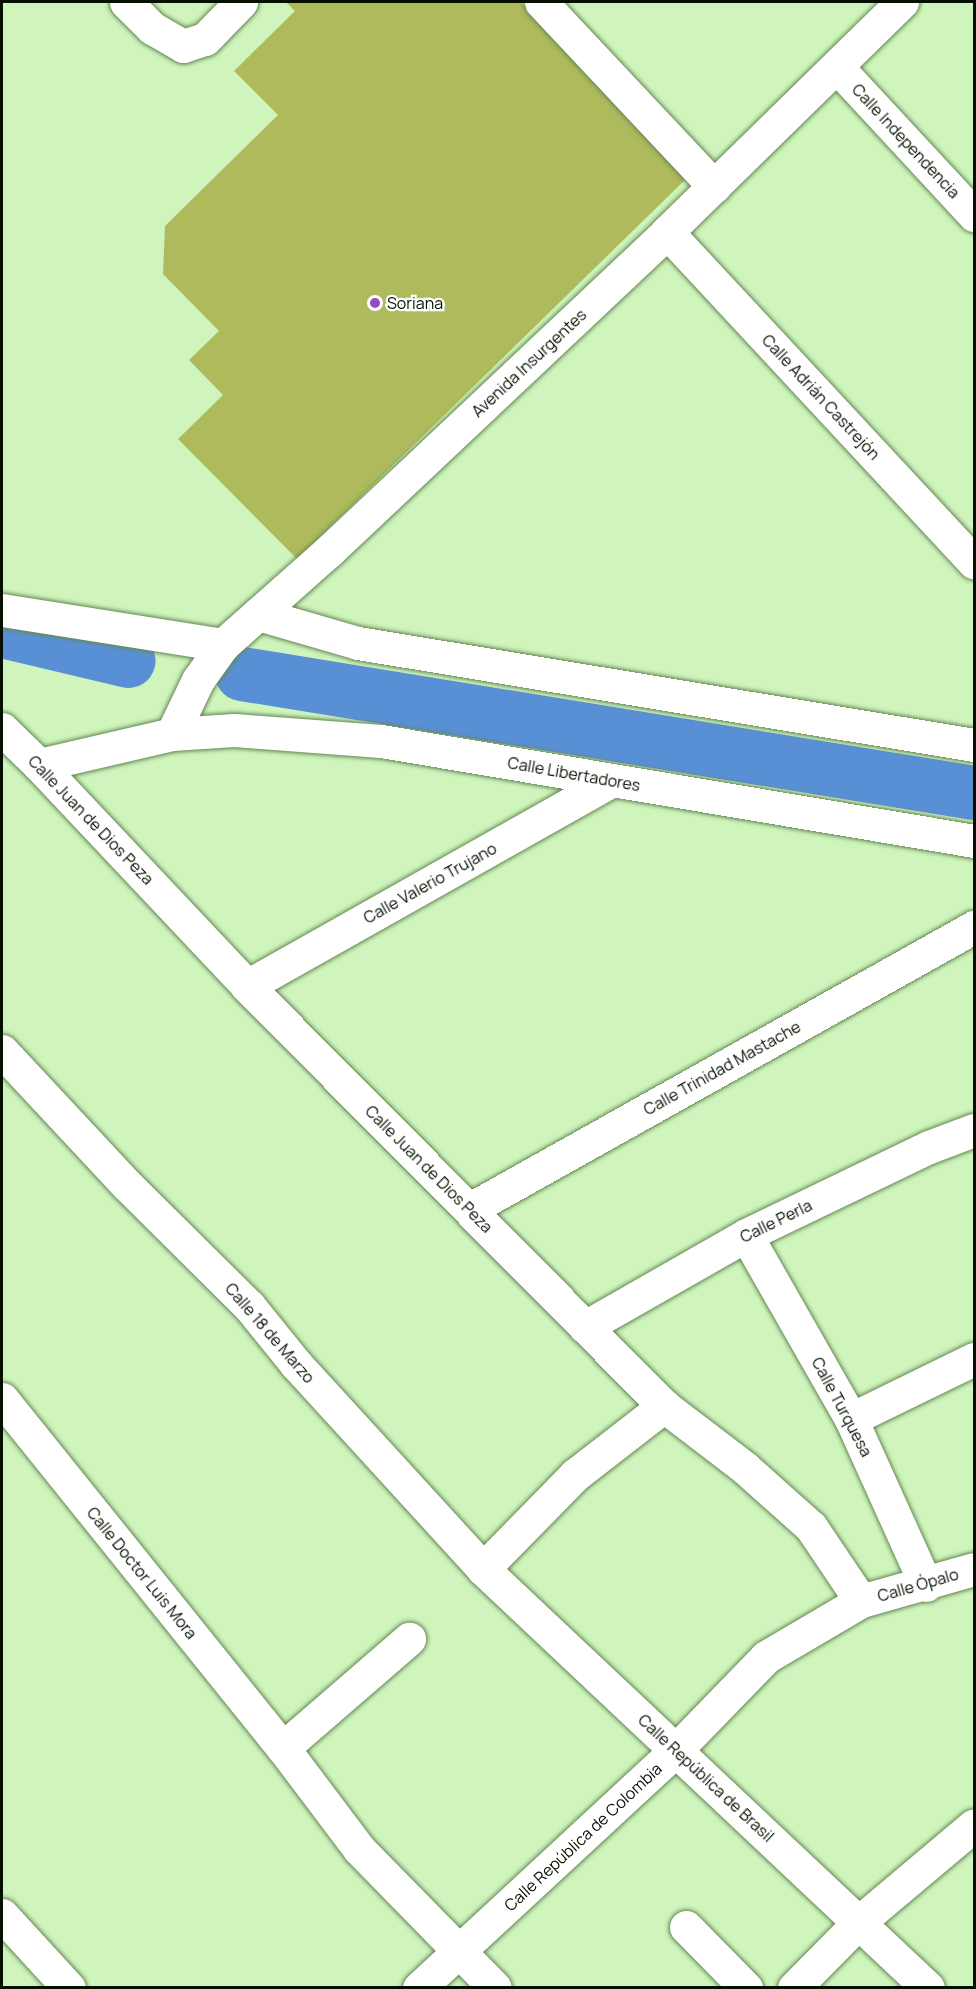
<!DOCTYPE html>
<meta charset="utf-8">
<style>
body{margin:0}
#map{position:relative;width:976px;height:1989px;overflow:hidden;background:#cff5bc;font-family:Manrope,sans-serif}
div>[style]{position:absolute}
.river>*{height:54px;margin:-27px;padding:0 27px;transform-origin:27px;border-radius:27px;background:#5990d5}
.building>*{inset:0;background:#aeba5c}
.roads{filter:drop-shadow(0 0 2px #658753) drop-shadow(0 0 2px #658753)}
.minor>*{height:33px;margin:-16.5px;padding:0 16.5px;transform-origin:16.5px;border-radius:16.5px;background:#fff}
.dots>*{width:16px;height:16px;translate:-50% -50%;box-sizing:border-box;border:3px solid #fff;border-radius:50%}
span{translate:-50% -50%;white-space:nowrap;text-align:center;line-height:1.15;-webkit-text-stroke:4.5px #fff;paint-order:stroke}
.street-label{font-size:16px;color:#051001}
.poi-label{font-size:16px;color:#051001}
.left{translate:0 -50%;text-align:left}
.frame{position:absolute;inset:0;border:3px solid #051001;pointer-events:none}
</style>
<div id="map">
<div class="river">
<div style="left:2px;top:631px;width:130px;rotate:13.3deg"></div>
<div style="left:242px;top:674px;width:742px;rotate:9.23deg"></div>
</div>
<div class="building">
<div style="clip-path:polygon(286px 2px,521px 2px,691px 174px,297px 559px,178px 439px,223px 395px,189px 360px,219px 331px,163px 274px,165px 226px,278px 115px,234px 71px,295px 11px)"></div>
</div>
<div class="roads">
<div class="minor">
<div style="left:126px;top:2px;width:37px;rotate:45deg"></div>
<div style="left:152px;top:28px;width:36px;rotate:30deg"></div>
<div style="left:183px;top:46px;width:23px;rotate:-18deg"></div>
<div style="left:205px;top:39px;width:52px;rotate:-45.8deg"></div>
<div style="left:541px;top:2px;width:253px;rotate:46.8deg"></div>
<div style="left:837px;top:67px;width:202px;rotate:47.2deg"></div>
<div style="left:667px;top:232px;width:451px;rotate:47.1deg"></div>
<div style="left:2px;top:610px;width:224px;rotate:9deg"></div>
<div style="left:258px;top:614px;width:104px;rotate:16.2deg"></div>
<div style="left:358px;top:643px;width:624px;rotate:9.4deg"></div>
<div style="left:2px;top:729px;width:52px;rotate:44.2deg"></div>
<div style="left:39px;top:765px;width:303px;rotate:46.7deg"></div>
<div style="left:247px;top:986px;width:592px;rotate:45.21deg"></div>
<div style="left:664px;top:1406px;width:102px;rotate:37.4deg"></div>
<div style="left:745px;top:1468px;width:89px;rotate:41.8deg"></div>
<div style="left:811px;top:1527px;width:89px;rotate:56deg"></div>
<div style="left:172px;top:734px;width:60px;rotate:-64.3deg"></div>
<div style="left:198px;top:680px;width:43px;rotate:-54.5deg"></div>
<div style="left:223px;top:645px;width:142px;rotate:-41.6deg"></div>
<div style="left:329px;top:551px;width:465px;rotate:-43.3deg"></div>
<div style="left:667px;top:232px;width:329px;rotate:-44.4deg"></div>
<div style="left:39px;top:765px;width:137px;rotate:-13.1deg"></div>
<div style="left:172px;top:734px;width:62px;rotate:-3.7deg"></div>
<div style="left:234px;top:730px;width:147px;rotate:4.3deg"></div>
<div style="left:381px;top:741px;width:601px;rotate:9.57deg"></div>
<div style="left:247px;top:986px;width:419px;rotate:-29.4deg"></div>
<div style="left:2px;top:1051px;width:183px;rotate:47deg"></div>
<div style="left:127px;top:1185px;width:172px;rotate:44.8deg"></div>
<div style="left:249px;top:1306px;width:75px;rotate:51deg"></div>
<div style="left:296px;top:1364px;width:277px;rotate:47.6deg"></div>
<div style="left:483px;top:1569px;width:611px;rotate:43.28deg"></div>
<div style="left:470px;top:1209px;width:578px;rotate:-29.23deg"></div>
<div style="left:746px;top:1235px;width:212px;rotate:60.3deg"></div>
<div style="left:851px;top:1419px;width:182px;rotate:65.7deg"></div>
<div style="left:585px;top:1327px;width:185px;rotate:-29.7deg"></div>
<div style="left:746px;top:1235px;width:203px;rotate:-25.7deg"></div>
<div style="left:929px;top:1147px;width:48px;rotate:-20.7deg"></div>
<div style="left:2px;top:1399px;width:448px;rotate:51.2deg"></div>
<div style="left:283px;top:1748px;width:126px;rotate:53deg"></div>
<div style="left:359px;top:1849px;width:194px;rotate:45.6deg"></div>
<div style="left:851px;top:1419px;width:137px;rotate:-26deg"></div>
<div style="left:483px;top:1569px;width:132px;rotate:-45.6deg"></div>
<div style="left:575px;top:1475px;width:113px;rotate:-37.8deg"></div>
<div style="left:283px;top:1748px;width:167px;rotate:-40.9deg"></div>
<div style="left:2px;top:1915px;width:99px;rotate:47.5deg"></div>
<div style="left:686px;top:1927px;width:86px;rotate:45.5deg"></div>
<div style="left:419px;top:1988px;width:350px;rotate:-42.8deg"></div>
<div style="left:676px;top:1750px;width:129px;rotate:-45.9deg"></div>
<div style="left:766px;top:1657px;width:110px;rotate:-30.5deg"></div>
<div style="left:861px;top:1601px;width:117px;rotate:-15.8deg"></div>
<div style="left:794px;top:1988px;width:93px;rotate:-45.4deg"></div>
<div style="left:859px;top:1922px;width:150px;rotate:-40.1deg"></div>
</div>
</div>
<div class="dots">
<div style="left:375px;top:303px;background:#9a4aba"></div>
</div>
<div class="street-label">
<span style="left:906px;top:141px;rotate:47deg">Calle Independencia</span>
<span style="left:529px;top:363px;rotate:-43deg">Avenida Insurgentes</span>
<span style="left:821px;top:397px;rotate:47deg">Calle Adrián Castrejón</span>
<span style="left:574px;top:774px;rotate:10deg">Calle Libertadores</span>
<span style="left:91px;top:820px;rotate:46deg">Calle Juan de Dios Peza</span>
<span style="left:430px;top:883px;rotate:-29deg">Calle Valerio Trujano</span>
<span style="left:722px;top:1068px;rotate:-29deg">Calle Trinidad Mastache</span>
<span style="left:429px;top:1169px;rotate:45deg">Calle Juan de Dios Peza</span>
<span style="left:776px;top:1221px;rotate:-26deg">Calle Perla</span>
<span style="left:270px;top:1333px;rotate:49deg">Calle 18 de Marzo</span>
<span style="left:842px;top:1407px;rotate:62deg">Calle Turquesa</span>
<span style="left:142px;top:1573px;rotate:51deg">Calle Doctor Luis Mora</span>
<span style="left:918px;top:1585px;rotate:-16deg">Calle Ópalo</span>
<span style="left:706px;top:1778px;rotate:43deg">Calle República de Brasil</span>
<span style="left:583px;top:1837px;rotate:-43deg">Calle República de Colombia</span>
</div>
<div class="poi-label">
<span class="left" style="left:387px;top:303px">Soriana</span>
</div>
<div class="frame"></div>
</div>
